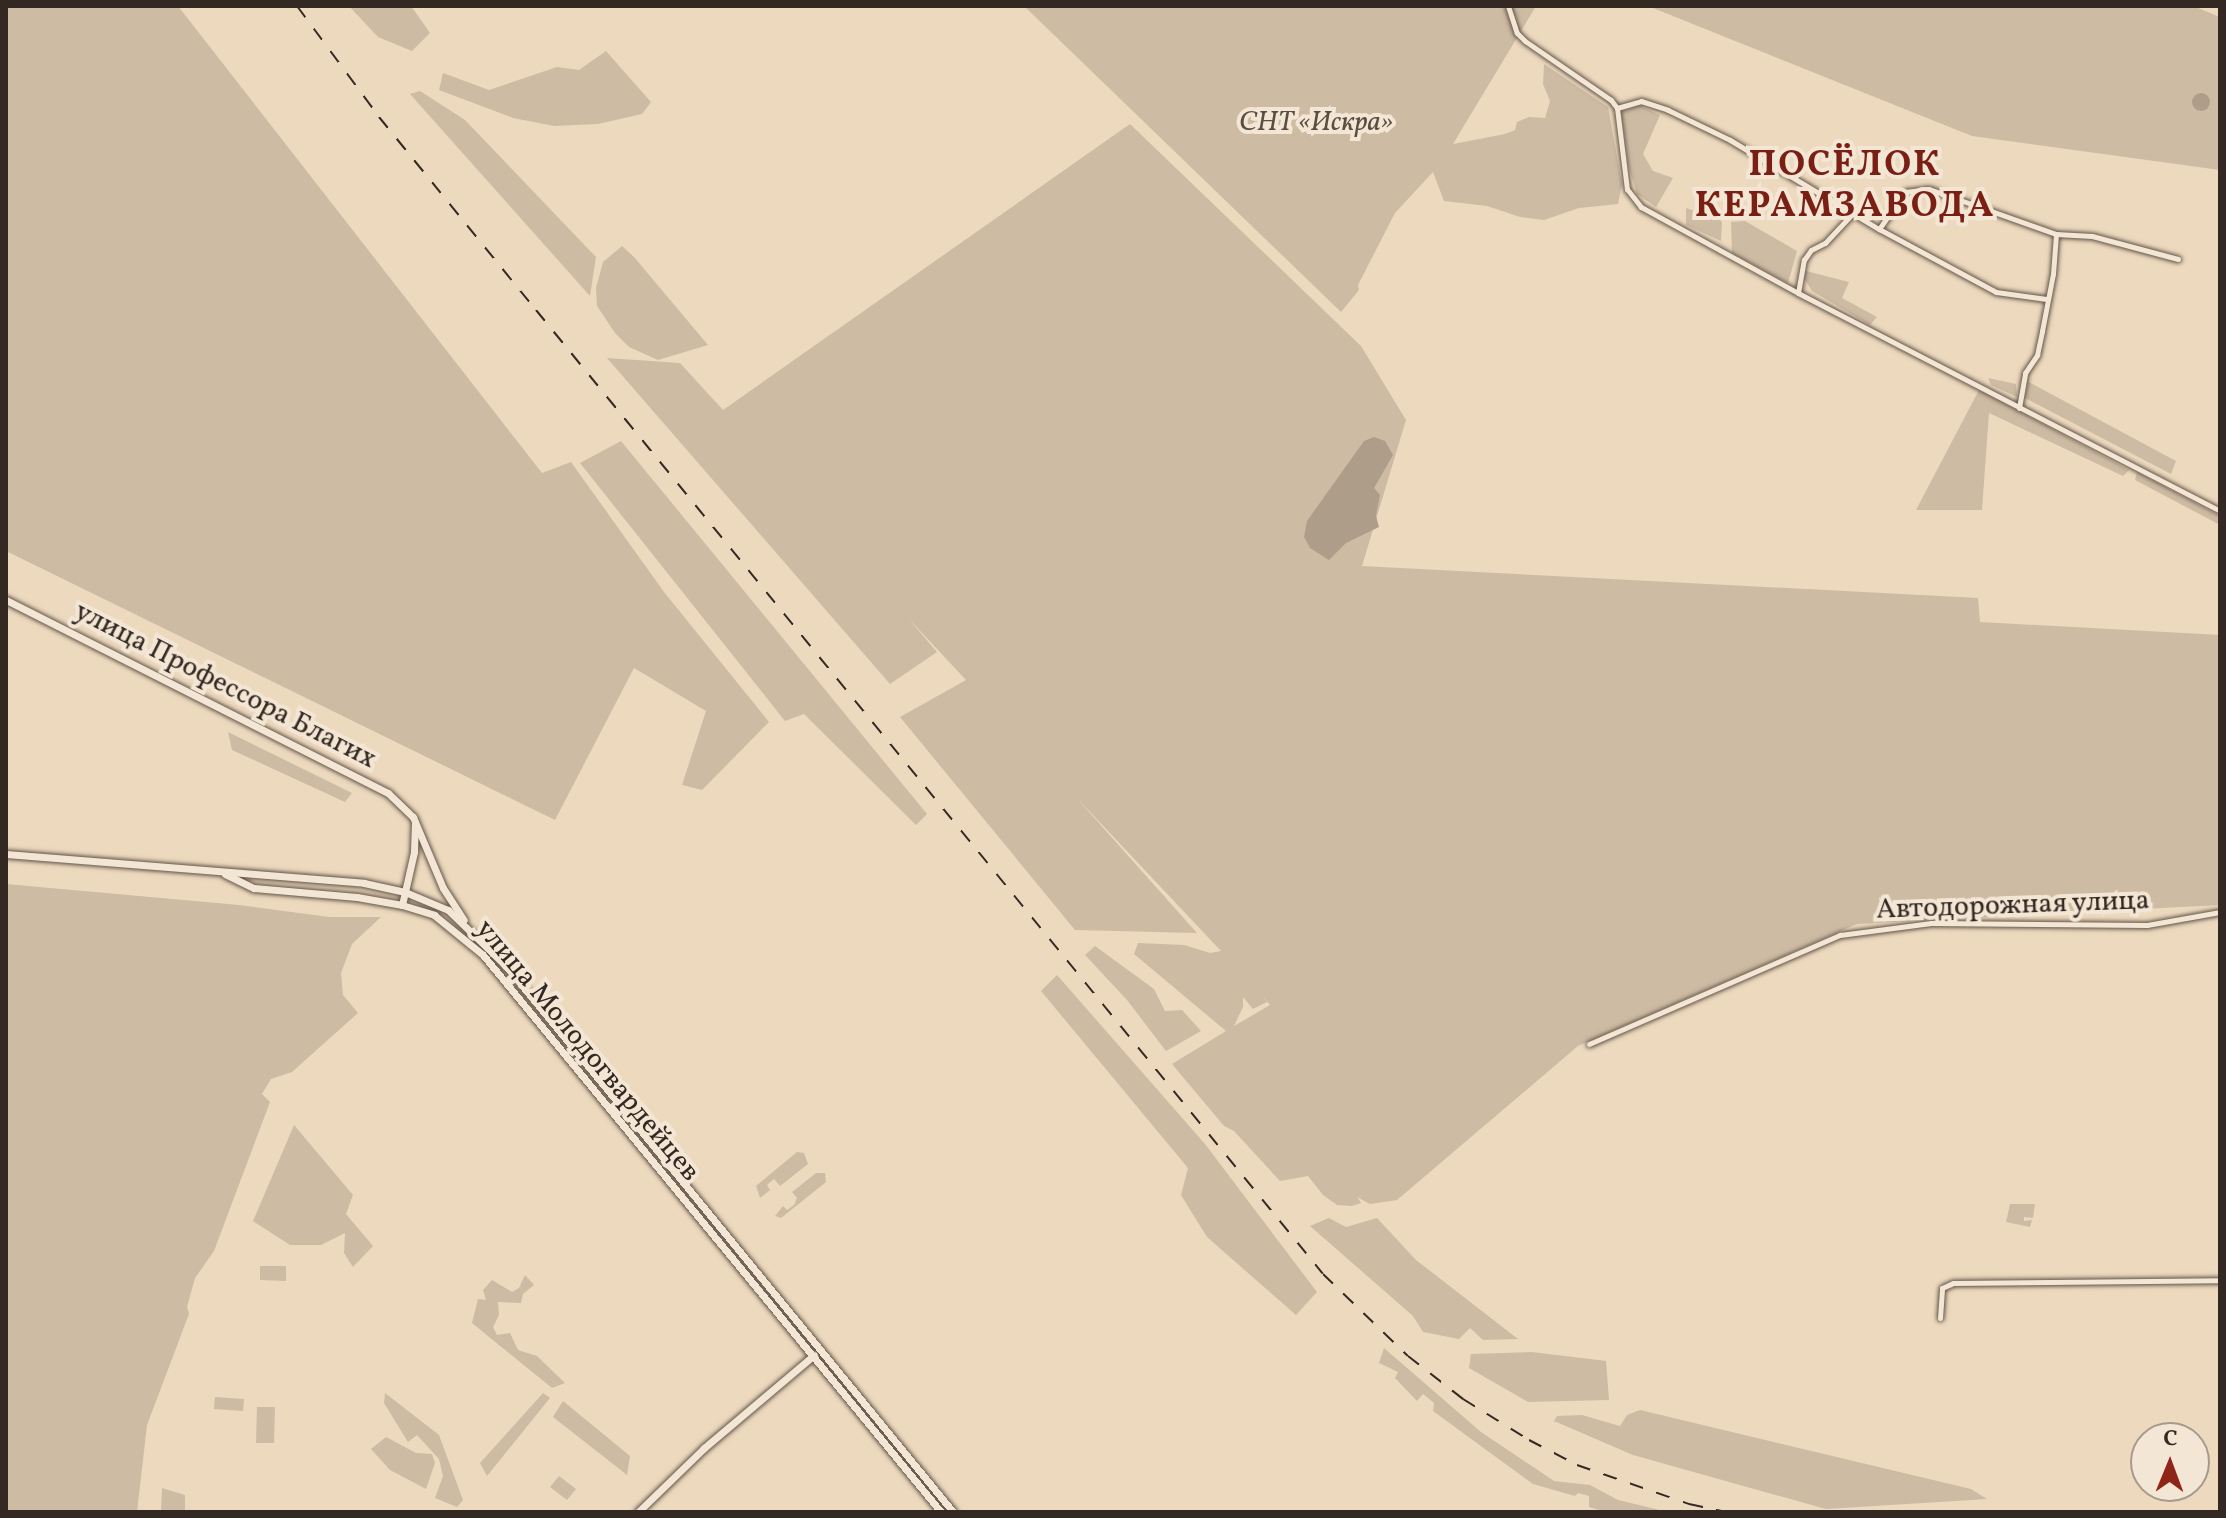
<!DOCTYPE html>
<meta charset="utf-8">
<style>
body{margin:0}
#map{position:relative;width:2226px;height:1518px;overflow:hidden;background:#edd9be;font-family:Vollkorn,serif}
div>[style]{position:absolute}
.green>*{inset:0;background:#cebba3}
.water>*{inset:0;background:#ae9d89}
.round{border-radius:50%}
.roads{filter:drop-shadow(0 0 2px #625549) drop-shadow(0 0 2px #625549)}
.minor>*{height:5px;margin:-2.5px;padding:0 2.5px;transform-origin:2.5px;border-radius:2.5px;background:#f3e6d5}
.tertiary>*{height:7px;margin:-3.5px;padding:0 3.5px;transform-origin:3.5px;border-radius:3.5px;background:#f3e6d5}
.secondary>*{height:7px;margin:-3.5px;padding:0 3.5px;transform-origin:3.5px;border-radius:3.5px;background:#f3e6d5}
.rail>*{height:2px;margin-top:-1px;transform-origin:0;background:repeating-linear-gradient(90deg,#342922 0 14px,transparent 0 28px)}
span{translate:-50% -50%;white-space:nowrap;text-align:center;line-height:1.15;-webkit-text-stroke:8px #f3e6d5;paint-order:stroke}
.park-label{font-size:28px;color:#5a4e42;font-style:italic}
.street-label{font-size:28px;color:#342922}
.district-label{font-size:36px;color:#7a1f14;font-weight:700;letter-spacing:2px}
.frame{position:absolute;inset:0;border:8px solid #342922;pointer-events:none}
.north{position:absolute;left:2130px;top:1422px;width:80px;height:80px;box-sizing:border-box;background:#f3e6d5;border:2px solid #a79a8d;border-radius:50%;rotate:1deg;font-size:22px;font-weight:700;line-height:32px;text-align:center;color:#342922}
.north::after{content:'';display:block;margin:auto;width:28px;height:36px;background:#8f2418;clip-path:polygon(50% 0,100% 100%,50% 72%,0 100%)}
</style>
<div id="map">
<div class="green">
<div style="clip-path:polygon(6px 6px,178px 6px,542px 473px,571px 462px,664px 592px,769px 722px,702px 790px,682px 785px,706px 711px,634px 668px,555px 820px,6px 551px)"></div>
<div style="clip-path:polygon(349px 6px,411px 6px,430px 33px,412px 51px,378px 37px)"></div>
<div style="clip-path:polygon(1024px 6px,1536px 6px,1453px 144px,1505px 134px,1515px 130px,1517px 122px,1529px 117px,1545px 118px,1550px 101px,1543px 84px,1544px 64px,1608px 107px,1622px 184px,1618px 204px,1579px 208px,1544px 220px,1520px 217px,1487px 206px,1444px 201px,1433px 172px,1395px 213px,1358px 285px,1359px 290px,1341px 312px)"></div>
<div style="clip-path:polygon(1648px 6px,2193px 6px,2220px 17px,2220px 170px,1972px 136px)"></div>
<div style="clip-path:polygon(606px 51px,651px 102px,642px 114px,598px 124px,554px 126px,513px 118px,439px 90px,443px 73px,489px 90px,557px 67px,579px 70px)"></div>
<div style="clip-path:polygon(420px 91px,465px 120px,596px 257px,590px 296px,410px 94px)"></div>
<div style="clip-path:polygon(1639px 105px,1660px 115px,1643px 154px,1653px 171px,1673px 178px,1656px 207px,1637px 194px,1629px 168px,1621px 112px)"></div>
<div style="clip-path:polygon(evenodd,1130px 124px,1361px 346px,1406px 420px,1362px 566px,1978px 598px,1980px 622px,2220px 635px,2220px 905px,1857px 924px,1578px 1046px,1397px 1200px,1370px 1204px,1357px 1197px,1361px 1203px,1352px 1206px,1337px 1205px,1323px 1195px,1308px 1176px,1280px 1181px,1234px 1131px,1224px 1126px,1172px 1064px,1226px 1031px,1134px 954px,1138px 943px,1184px 945px,1210px 953px,1221px 951px,1074px 795px,1197px 933px,1075px 930px,900px 717px,966px 680px,908px 618px,937px 652px,890px 684px,607px 358px,680px 363px,723px 410px,1130px 124px,1261px 994px,1270px 1005px,1234px 1026px,1243px 1007px,1243px 997px,1253px 1009px,1267px 1002px,1261px 994px)"></div>
<div style="clip-path:polygon(1686px 208px,1704px 214px,1716px 211px,1722px 223px,1721px 241px,1686px 225px)"></div>
<div style="clip-path:polygon(1745px 221px,1797px 251px,1788px 283px,1732px 253px,1731px 222px)"></div>
<div style="clip-path:polygon(622px 246px,634px 257px,708px 345px,658px 360px,629px 347px,615px 333px,597px 306px,596px 288px,603px 262px)"></div>
<div style="clip-path:polygon(1806px 271px,1849px 282px,1842px 298px,1877px 317px,1870px 325px,1812px 291px,1804px 278px)"></div>
<div style="clip-path:polygon(1988px 378px,2016px 384px,2017px 397px,1991px 385px)"></div>
<div style="clip-path:polygon(2027px 381px,2176px 461px,2171px 474px,2025px 398px)"></div>
<div style="clip-path:polygon(1979px 390px,2129px 470px,2123px 476px,1989px 413px,1982px 510px,1916px 510px)"></div>
<div style="clip-path:polygon(621px 441px,927px 814px,916px 825px,804px 714px,785px 721px,580px 463px)"></div>
<div style="clip-path:polygon(2137px 472px,2220px 516px,2220px 525px,2135px 480px)"></div>
<div style="clip-path:polygon(228px 732px,352px 793px,345px 802px,232px 750px)"></div>
<div style="clip-path:polygon(6px 884px,239px 905px,329px 917px,381px 917px,352px 944px,341px 973px,343px 995px,358px 1013px,292px 1072px,271px 1079px,262px 1094px,270px 1102px,214px 1251px,195px 1278px,187px 1307px,189px 1314px,147px 1425px,137px 1512px,6px 1512px)"></div>
<div style="clip-path:polygon(1095px 946px,1154px 989px,1165px 1011px,1182px 1010px,1201px 1031px,1166px 1051px,1127px 1000px,1085px 955px)"></div>
<div style="clip-path:polygon(1057px 975px,1205px 1144px,1317px 1292px,1296px 1315px,1207px 1237px,1181px 1195px,1188px 1168px,1041px 991px)"></div>
<div style="clip-path:polygon(294px 1125px,353px 1195px,346px 1214px,373px 1246px,353px 1267px,344px 1253px,345px 1233px,321px 1245px,290px 1245px,253px 1221px)"></div>
<div style="clip-path:polygon(797px 1152px,804px 1153px,808px 1164px,780px 1186px,774px 1179px,767px 1185px,770px 1190px,760px 1198px,756px 1186px)"></div>
<div style="clip-path:polygon(816px 1173px,825px 1173px,826px 1182px,781px 1218px,775px 1216px,783px 1206px,787px 1210px,794px 1205px,797px 1198px,792px 1192px)"></div>
<div style="clip-path:polygon(2010px 1204px,2035px 1204px,2033px 1218px,2024px 1217px,2024px 1221px,2032px 1220px,2030px 1227px,2006px 1222px)"></div>
<div style="clip-path:polygon(1329px 1218px,1346px 1227px,1377px 1218px,1416px 1260px,1518px 1339px,1483px 1340px,1470px 1328px,1459px 1339px,1423px 1332px,1413px 1316px,1310px 1226px)"></div>
<div style="clip-path:polygon(260px 1266px,286px 1266px,286px 1281px,260px 1280px)"></div>
<div style="clip-path:polygon(525px 1275px,534px 1285px,523px 1294px,521px 1303px,498px 1302px,499px 1315px,493px 1327px,497px 1335px,510px 1333px,518px 1350px,537px 1356px,565px 1383px,552px 1388px,472px 1323px,478px 1299px,486px 1300px,483px 1290px,492px 1280px,512px 1292px,519px 1288px)"></div>
<div style="clip-path:polygon(1384px 1348px,1481px 1432px,1554px 1481px,1590px 1485px,1618px 1500px,1668px 1512px,1606px 1512px,1589px 1507px,1589px 1496px,1578px 1493px,1575px 1496px,1533px 1484px,1433px 1411px,1434px 1403px,1423px 1394px,1417px 1401px,1395px 1378px,1398px 1372px,1379px 1363px)"></div>
<div style="clip-path:polygon(1532px 1352px,1606px 1361px,1609px 1400px,1528px 1402px,1469px 1368px,1471px 1354px)"></div>
<div style="clip-path:polygon(385px 1393px,439px 1435px,463px 1500px,457px 1507px,435px 1498px,443px 1476px,439px 1459px,417px 1435px,408px 1442px,384px 1403px)"></div>
<div style="clip-path:polygon(543px 1393px,550px 1398px,487px 1476px,480px 1463px)"></div>
<div style="clip-path:polygon(215px 1397px,244px 1399px,243px 1411px,214px 1409px)"></div>
<div style="clip-path:polygon(563px 1401px,630px 1456px,627px 1475px,553px 1417px)"></div>
<div style="clip-path:polygon(257px 1407px,275px 1407px,274px 1443px,256px 1443px)"></div>
<div style="clip-path:polygon(1640px 1410px,1971px 1489px,1987px 1499px,1826px 1509px,1633px 1455px,1554px 1421px,1557px 1416px,1582px 1415px,1620px 1426px,1627px 1415px)"></div>
<div style="clip-path:polygon(386px 1437px,416px 1453px,432px 1454px,435px 1463px,426px 1489px,390px 1470px,371px 1449px)"></div>
<div style="clip-path:polygon(559px 1476px,576px 1489px,567px 1500px,550px 1487px)"></div>
<div style="clip-path:polygon(162px 1488px,185px 1495px,185px 1512px,161px 1512px)"></div>
</div>
<div class="water">
<div class="round" style="left:2192px;top:93px;width:18px;height:18px"></div>
<div style="clip-path:polygon(1374px 437px,1385px 441px,1393px 455px,1374px 488px,1380px 495px,1376px 516px,1379px 527px,1346px 543px,1329px 560px,1310px 548px,1304px 537px,1307px 521px,1364px 441px)"></div>
</div>
<div class="roads">
<div class="minor">
<div style="left:1508px;top:6px;width:28px;rotate:72deg"></div>
<div style="left:1517px;top:33px;width:11px;rotate:45deg"></div>
<div style="left:1525px;top:41px;width:104px;rotate:34.5deg"></div>
<div style="left:1611px;top:100px;width:10px;rotate:53deg"></div>
<div style="left:1617px;top:108px;width:82px;rotate:83deg"></div>
<div style="left:1627px;top:189px;width:23px;rotate:52deg"></div>
<div style="left:1641px;top:207px;width:179px;rotate:28.7deg"></div>
<div style="left:1798px;top:293px;width:475px;rotate:27.3deg"></div>
<div style="left:1617px;top:108px;width:25px;rotate:-16deg"></div>
<div style="left:1641px;top:101px;width:28px;rotate:18deg"></div>
<div style="left:1668px;top:110px;width:69px;rotate:25.8deg"></div>
<div style="left:1730px;top:140px;width:174px;rotate:30.9deg"></div>
<div style="left:1879px;top:229px;width:133px;rotate:28.3deg"></div>
<div style="left:1996px;top:292px;width:51px;rotate:7.8deg"></div>
<div style="left:1879px;top:229px;width:45px;rotate:-54.9deg"></div>
<div style="left:1905px;top:192px;width:24px;rotate:-7deg"></div>
<div style="left:1929px;top:189px;width:135px;rotate:19.5deg"></div>
<div style="left:2056px;top:234px;width:36px;rotate:3deg"></div>
<div style="left:2092px;top:236px;width:89px;rotate:15deg"></div>
<div style="left:1798px;top:293px;width:34px;rotate:-80deg"></div>
<div style="left:1804px;top:260px;width:12px;rotate:-55deg"></div>
<div style="left:1811px;top:250px;width:16px;rotate:-27deg"></div>
<div style="left:1825px;top:243px;width:42px;rotate:-46.9deg"></div>
<div style="left:2019px;top:408px;width:36px;rotate:-80deg"></div>
<div style="left:2025px;top:373px;width:22px;rotate:-56deg"></div>
<div style="left:2037px;top:355px;width:25px;rotate:-78deg"></div>
<div style="left:2042px;top:331px;width:58px;rotate:-79.1deg"></div>
<div style="left:2053px;top:274px;width:40px;rotate:-85.7deg"></div>
<div style="left:1589px;top:1044px;width:274px;rotate:-23.5deg"></div>
<div style="left:1840px;top:935px;width:92px;rotate:-7.5deg"></div>
<div style="left:1931px;top:923px;width:216px;rotate:0.5deg"></div>
<div style="left:2147px;top:925px;width:74px;rotate:-10.1deg"></div>
<div style="left:1940px;top:1318px;width:30px;rotate:-86deg"></div>
<div style="left:1942px;top:1288px;width:12px;rotate:-24deg"></div>
<div style="left:1953px;top:1283px;width:267px;rotate:-0.6deg"></div>
</div>
<div class="tertiary">
<div style="left:6px;top:854px;width:359px;rotate:4.6deg"></div>
<div style="left:364px;top:883px;width:42px;rotate:12.4deg"></div>
<div style="left:225px;top:874px;width:32px;rotate:26deg"></div>
<div style="left:254px;top:888px;width:103px;rotate:5deg"></div>
<div style="left:357px;top:897px;width:46px;rotate:10.1deg"></div>
<div style="left:638px;top:1512px;width:92px;rotate:-44.1deg"></div>
<div style="left:704px;top:1448px;width:144px;rotate:-40.2deg"></div>
</div>
<div class="secondary">
<div style="left:6px;top:600px;width:428px;rotate:26.8deg"></div>
<div style="left:388px;top:793px;width:35px;rotate:44deg"></div>
<div style="left:413px;top:817px;width:77px;rotate:67.1deg"></div>
<div style="left:443px;top:888px;width:38px;rotate:57deg"></div>
<div style="left:415px;top:822px;width:30px;rotate:92deg"></div>
<div style="left:414px;top:852px;width:54px;rotate:102.8deg"></div>
<div style="left:402px;top:905px;width:34px;rotate:17deg"></div>
<div style="left:434px;top:915px;width:63px;rotate:39.2deg"></div>
<div style="left:483px;top:955px;width:721px;rotate:50.57deg"></div>
<div style="left:405px;top:892px;width:47px;rotate:22.7deg"></div>
<div style="left:448px;top:910px;width:81px;rotate:44deg"></div>
<div style="left:506px;top:966px;width:706px;rotate:50.69deg"></div>
</div>
</div>
<div class="rail">
<div style="left:297px;top:6px;width:138px;rotate:53.5deg"></div>
<div style="left:379px;top:117px;width:249px;rotate:50.9deg"></div>
<div style="left:536px;top:310px;width:1244px;rotate:50.77deg"></div>
<div style="left:1323px;top:1274px;width:118px;rotate:44deg"></div>
<div style="left:1408px;top:1356px;width:70px;rotate:38deg"></div>
<div style="left:1463px;top:1399px;width:78px;rotate:31.8deg"></div>
<div style="left:1529px;top:1440px;width:54px;rotate:27.5deg"></div>
<div style="left:1577px;top:1465px;width:119px;rotate:19.2deg"></div>
<div style="left:1689px;top:1504px;width:38px;rotate:12deg"></div>
</div>
<div class="park-label">
<span style="left:1316px;top:123px">СНТ «Искра»</span>
</div>
<div class="street-label">
<span style="left:225px;top:686px;rotate:27deg">улица Профессора Благих</span>
<span style="left:2013px;top:906px;rotate:-2deg">Автодорожная улица</span>
<span style="left:587px;top:1051px;rotate:50deg">улица Молодогвардейцев</span>
</div>
<div class="district-label">
<span style="left:1845px;top:187px">ПОСЁЛОК<br>КЕРАМЗАВОДА</span>
</div>
<div class="frame"></div>
<div class="north">С</div>
</div>
